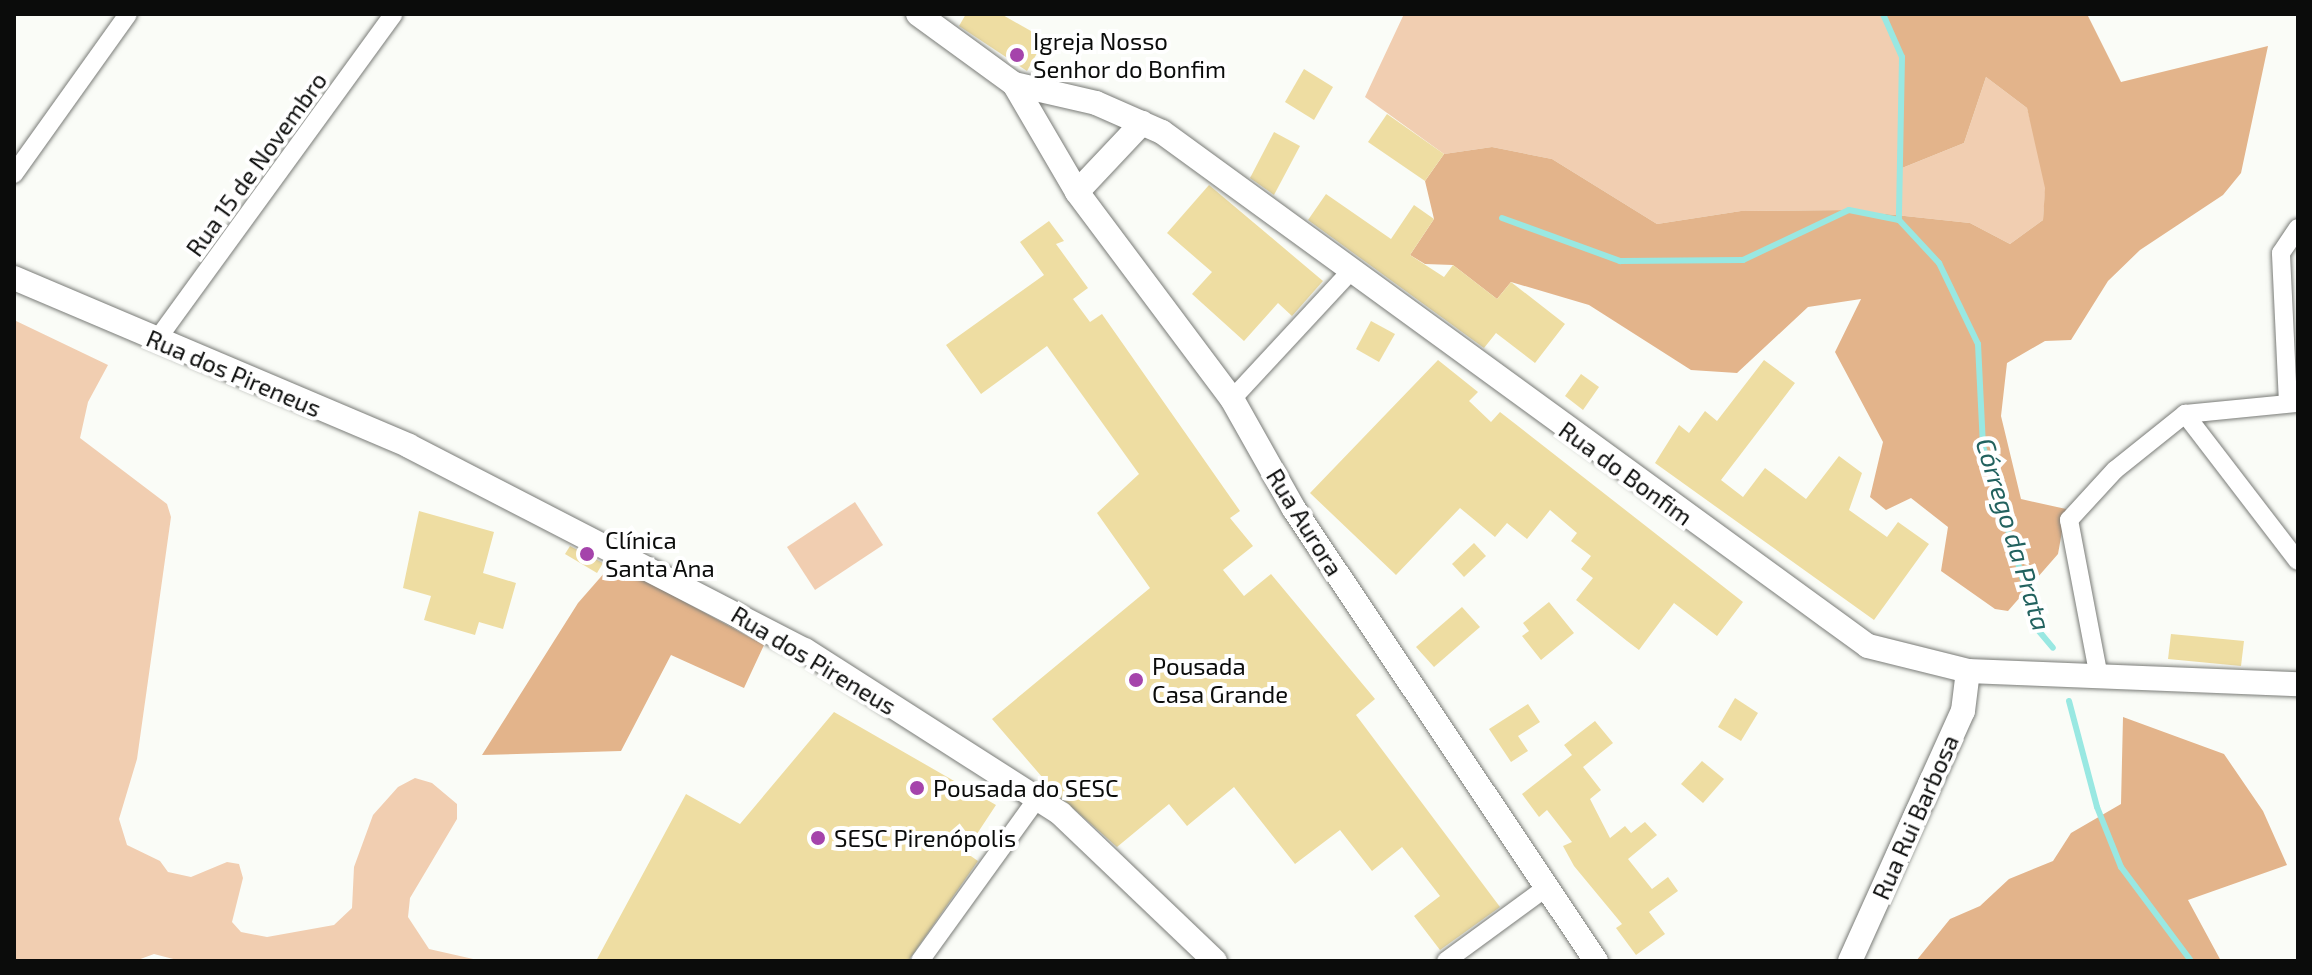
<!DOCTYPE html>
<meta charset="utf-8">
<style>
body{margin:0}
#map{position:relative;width:2312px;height:975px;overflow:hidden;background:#fafcf7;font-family:"Exo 2",sans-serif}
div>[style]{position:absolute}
.green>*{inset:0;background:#f1ceb1}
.forest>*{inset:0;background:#e3b48b}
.stream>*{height:6px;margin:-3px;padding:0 3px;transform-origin:3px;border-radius:3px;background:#99e8e2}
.building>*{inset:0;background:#eedda2}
.roads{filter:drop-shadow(0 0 2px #7a7c78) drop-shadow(0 0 2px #7a7c78)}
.street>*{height:18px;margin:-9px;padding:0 9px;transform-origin:9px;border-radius:9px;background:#fff}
.secondary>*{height:24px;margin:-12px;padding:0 12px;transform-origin:12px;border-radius:12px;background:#fff}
.dots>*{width:22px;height:22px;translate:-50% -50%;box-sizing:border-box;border:4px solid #fff;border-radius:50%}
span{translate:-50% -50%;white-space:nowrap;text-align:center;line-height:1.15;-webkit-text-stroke:8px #fff;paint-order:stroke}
.poi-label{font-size:24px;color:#0b0c0b}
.left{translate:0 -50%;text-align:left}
.street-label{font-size:24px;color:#0b0c0b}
.water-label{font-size:26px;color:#22625f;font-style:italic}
.frame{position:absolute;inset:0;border:16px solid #0b0c0b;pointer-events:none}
</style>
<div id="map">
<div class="green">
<div style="clip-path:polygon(1404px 14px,1883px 14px,1902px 57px,1902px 168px,1964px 143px,1986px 77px,2027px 108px,2046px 178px,2043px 220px,2010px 244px,1970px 223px,1849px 210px,1741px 211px,1657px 224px,1552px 159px,1492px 147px,1444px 154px,1365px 97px)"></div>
<div style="clip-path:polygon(14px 320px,108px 365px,88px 402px,80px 438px,167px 504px,171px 517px,137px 759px,119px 819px,127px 845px,160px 861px,168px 872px,191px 877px,227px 862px,239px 864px,243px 878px,232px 922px,241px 932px,267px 937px,334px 925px,352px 908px,354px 867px,373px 815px,398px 787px,415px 778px,432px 783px,457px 804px,457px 819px,410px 898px,408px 917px,429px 949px,482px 961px,181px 961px,154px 954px,135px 961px,14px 961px)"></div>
<div style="clip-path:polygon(855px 502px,883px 545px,815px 590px,787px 547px)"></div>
</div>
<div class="forest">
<div style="clip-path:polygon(1883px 14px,2087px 14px,2121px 82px,2268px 46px,2241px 173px,2223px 195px,2140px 250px,2108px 281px,2071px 340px,2045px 341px,2007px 363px,2001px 416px,2021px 499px,2066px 509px,2058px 554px,2008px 611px,1995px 609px,1941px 571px,1948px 527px,1911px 498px,1886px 510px,1870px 497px,1883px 442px,1835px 352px,1861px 299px,1808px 307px,1737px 373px,1691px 370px,1589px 305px,1511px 282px,1497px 299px,1453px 265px,1425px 264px,1410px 255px,1434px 219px,1425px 181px,1444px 154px,1492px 147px,1552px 159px,1657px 224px,1741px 211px,1849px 210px,1970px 223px,2010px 244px,2043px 220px,2045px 188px,2027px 108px,1986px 77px,1964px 143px,1902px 168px,1902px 57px)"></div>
<div style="clip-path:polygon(613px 563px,764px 645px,744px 688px,671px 655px,621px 751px,482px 755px,578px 603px)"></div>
<div style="clip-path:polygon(2123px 717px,2224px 754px,2263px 811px,2287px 865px,2188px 900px,2221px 961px,1916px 961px,1950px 919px,1980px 906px,2009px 879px,2053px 861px,2071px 833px,2121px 804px)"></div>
</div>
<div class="stream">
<div style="left:1883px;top:14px;width:47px;rotate:66.2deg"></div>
<div style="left:1902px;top:57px;width:163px;rotate:91.1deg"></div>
<div style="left:1899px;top:220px;width:59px;rotate:47.1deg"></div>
<div style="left:1939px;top:263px;width:90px;rotate:64.3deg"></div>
<div style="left:1978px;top:344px;width:102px;rotate:87.2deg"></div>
<div style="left:1983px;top:446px;width:192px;rotate:73.4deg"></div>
<div style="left:2038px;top:630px;width:23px;rotate:50deg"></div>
<div style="left:1502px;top:218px;width:126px;rotate:20deg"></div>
<div style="left:1620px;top:261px;width:123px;rotate:-0.5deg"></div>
<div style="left:1743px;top:260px;width:117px;rotate:-25.3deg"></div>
<div style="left:1849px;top:210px;width:51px;rotate:11.3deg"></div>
<div style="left:2069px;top:701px;width:110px;rotate:75.2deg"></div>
<div style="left:2097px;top:807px;width:65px;rotate:68.2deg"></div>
<div style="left:2121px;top:867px;width:117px;rotate:53.3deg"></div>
</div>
<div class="building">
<div style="clip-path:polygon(966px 14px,1001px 14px,1045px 39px,1027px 71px,959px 26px)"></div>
<div style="clip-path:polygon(1304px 69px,1333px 87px,1314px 120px,1285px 102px)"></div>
<div style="clip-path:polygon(1387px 114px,1444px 154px,1425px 181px,1368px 142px)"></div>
<div style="clip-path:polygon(1274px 132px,1300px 146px,1274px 195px,1250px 178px)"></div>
<div style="clip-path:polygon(1209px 185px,1323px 281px,1292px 316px,1278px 303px,1244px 341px,1192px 294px,1212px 272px,1167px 233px)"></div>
<div style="clip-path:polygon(1326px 194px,1391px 239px,1414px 205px,1434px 219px,1410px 255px,1444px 277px,1453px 265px,1497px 299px,1511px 282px,1565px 324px,1535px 363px,1496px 333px,1484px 348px,1308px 220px)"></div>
<div style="clip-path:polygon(1049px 221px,1064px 241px,1056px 244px,1088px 288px,1073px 299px,1090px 322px,1102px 314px,1240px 511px,1230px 518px,1253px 546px,1223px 570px,1244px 596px,1271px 574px,1375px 699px,1356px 715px,1500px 907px,1440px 950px,1414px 916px,1440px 896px,1402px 847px,1372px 871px,1340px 830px,1295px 864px,1234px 787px,1187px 826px,1169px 804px,1117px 847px,1055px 792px,992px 719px,1150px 588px,1097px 513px,1139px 474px,1047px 346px,981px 394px,946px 345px,1044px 275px,1020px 242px)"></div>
<div style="clip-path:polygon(1371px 321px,1395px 334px,1379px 362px,1356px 349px)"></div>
<div style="clip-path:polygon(1438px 360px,1478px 392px,1469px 401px,1491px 422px,1500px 412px,1743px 602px,1717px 636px,1674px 603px,1639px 650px,1627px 641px,1576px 600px,1593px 578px,1581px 569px,1591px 556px,1571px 541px,1577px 533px,1550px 510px,1527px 539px,1507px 523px,1495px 537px,1460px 508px,1396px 575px,1310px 493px)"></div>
<div style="clip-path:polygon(1764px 360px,1795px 383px,1721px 480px,1743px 497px,1765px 468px,1806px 499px,1839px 456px,1862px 473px,1849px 510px,1887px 537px,1898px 522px,1929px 544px,1874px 620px,1655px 463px,1679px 425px,1689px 433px,1705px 411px,1717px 421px)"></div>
<div style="clip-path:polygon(1581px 374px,1599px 387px,1583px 410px,1565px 396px)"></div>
<div style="clip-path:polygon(419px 511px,494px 532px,483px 573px,516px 583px,503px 629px,479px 622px,475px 635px,424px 620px,431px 596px,403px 588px)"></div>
<div style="clip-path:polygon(1474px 543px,1486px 556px,1464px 577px,1452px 564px)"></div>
<div style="clip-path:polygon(570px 546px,603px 563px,597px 573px,565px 554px)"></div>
<div style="clip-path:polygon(1549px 602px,1574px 633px,1541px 660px,1522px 636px,1529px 631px,1523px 623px)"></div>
<div style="clip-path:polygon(1462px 607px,1480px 627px,1434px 667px,1416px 647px)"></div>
<div style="clip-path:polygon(2171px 634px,2244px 641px,2241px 666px,2168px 659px)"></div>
<div style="clip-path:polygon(1735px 698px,1758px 713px,1741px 741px,1718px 727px)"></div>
<div style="clip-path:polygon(1528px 704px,1540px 722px,1518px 736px,1528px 751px,1511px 762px,1489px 729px)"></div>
<div style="clip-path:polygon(834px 712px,996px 805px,965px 852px,978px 861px,908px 961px,596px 961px,686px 794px,740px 824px)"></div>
<div style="clip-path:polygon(1595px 721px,1613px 743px,1583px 767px,1601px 790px,1590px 799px,1610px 838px,1625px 826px,1631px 833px,1645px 822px,1657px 835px,1628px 859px,1652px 889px,1668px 877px,1678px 891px,1649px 912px,1665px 934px,1636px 955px,1616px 928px,1622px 924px,1574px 866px,1563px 846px,1572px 842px,1547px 810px,1539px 817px,1522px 794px,1572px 755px,1564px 745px)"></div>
<div style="clip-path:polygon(1702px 761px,1724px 779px,1703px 803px,1681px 784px)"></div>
</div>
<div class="roads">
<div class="street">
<div style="left:14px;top:174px;width:196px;rotate:-54.5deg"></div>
<div style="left:156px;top:341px;width:404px;rotate:-54deg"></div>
<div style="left:1232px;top:399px;width:175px;rotate:-47.1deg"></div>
<div style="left:2288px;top:403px;width:150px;rotate:-92.7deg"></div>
<div style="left:2281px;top:253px;width:30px;rotate:-56deg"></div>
<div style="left:2185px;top:414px;width:185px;rotate:52.5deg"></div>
<div style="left:2098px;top:672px;width:155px;rotate:-100.8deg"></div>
<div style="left:2069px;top:520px;width:68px;rotate:-47.4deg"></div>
<div style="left:2115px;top:470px;width:90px;rotate:-38.7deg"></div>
<div style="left:2185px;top:414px;width:114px;rotate:-5.6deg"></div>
<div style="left:920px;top:961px;width:200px;rotate:-54.2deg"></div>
<div style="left:1446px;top:961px;width:125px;rotate:-36.2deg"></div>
</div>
<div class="secondary">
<div style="left:918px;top:14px;width:119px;rotate:36.1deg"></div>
<div style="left:1014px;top:84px;width:84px;rotate:13deg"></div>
<div style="left:1096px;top:103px;width:72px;rotate:23.7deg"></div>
<div style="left:1162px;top:132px;width:873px;rotate:36.06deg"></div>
<div style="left:1868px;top:646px;width:103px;rotate:14deg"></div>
<div style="left:1968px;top:671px;width:330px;rotate:2.3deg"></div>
<div style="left:1014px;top:84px;width:125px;rotate:59.7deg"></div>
<div style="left:1077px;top:192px;width:259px;rotate:53.2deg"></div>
<div style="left:1232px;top:399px;width:126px;rotate:60.6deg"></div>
<div style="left:1294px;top:509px;width:544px;rotate:56.25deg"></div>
<div style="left:1077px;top:192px;width:95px;rotate:-46.7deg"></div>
<div style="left:14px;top:278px;width:429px;rotate:23deg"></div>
<div style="left:409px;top:446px;width:445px;rotate:27.3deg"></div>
<div style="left:805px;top:650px;width:304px;rotate:32.6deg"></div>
<div style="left:1061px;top:814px;width:213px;rotate:43.7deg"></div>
<div style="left:1850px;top:961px;width:274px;rotate:-65.7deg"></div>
<div style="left:1963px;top:711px;width:40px;rotate:-82.9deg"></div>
</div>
</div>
<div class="dots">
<div style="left:1017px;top:55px;background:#a544ab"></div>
<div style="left:587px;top:554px;background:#a544ab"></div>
<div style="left:1136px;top:680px;background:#a544ab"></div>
<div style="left:917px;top:788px;background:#a544ab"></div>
<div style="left:818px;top:838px;background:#a544ab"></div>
</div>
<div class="poi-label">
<span class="left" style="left:1033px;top:55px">Igreja Nosso<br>Senhor do Bonfim</span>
<span class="left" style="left:605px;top:554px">Clínica<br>Santa Ana</span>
<span class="left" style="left:1152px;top:680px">Pousada<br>Casa Grande</span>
<span class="left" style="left:933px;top:788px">Pousada do SESC</span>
<span class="left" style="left:834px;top:838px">SESC Pirenópolis</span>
</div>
<div class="street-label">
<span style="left:256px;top:164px;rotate:-54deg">Rua 15 de Novembro</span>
<span style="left:234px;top:373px;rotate:23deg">Rua dos Pireneus</span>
<span style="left:1626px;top:473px;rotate:36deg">Rua do Bonfim</span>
<span style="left:1305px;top:522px;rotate:58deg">Rua Aurora</span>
<span style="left:814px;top:660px;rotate:31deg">Rua dos Pireneus</span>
<span style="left:1915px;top:817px;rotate:-66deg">Rua Rui Barbosa</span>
</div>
<div class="water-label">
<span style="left:2014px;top:534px;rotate:73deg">Córrego da Prata</span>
</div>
<div class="frame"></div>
</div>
